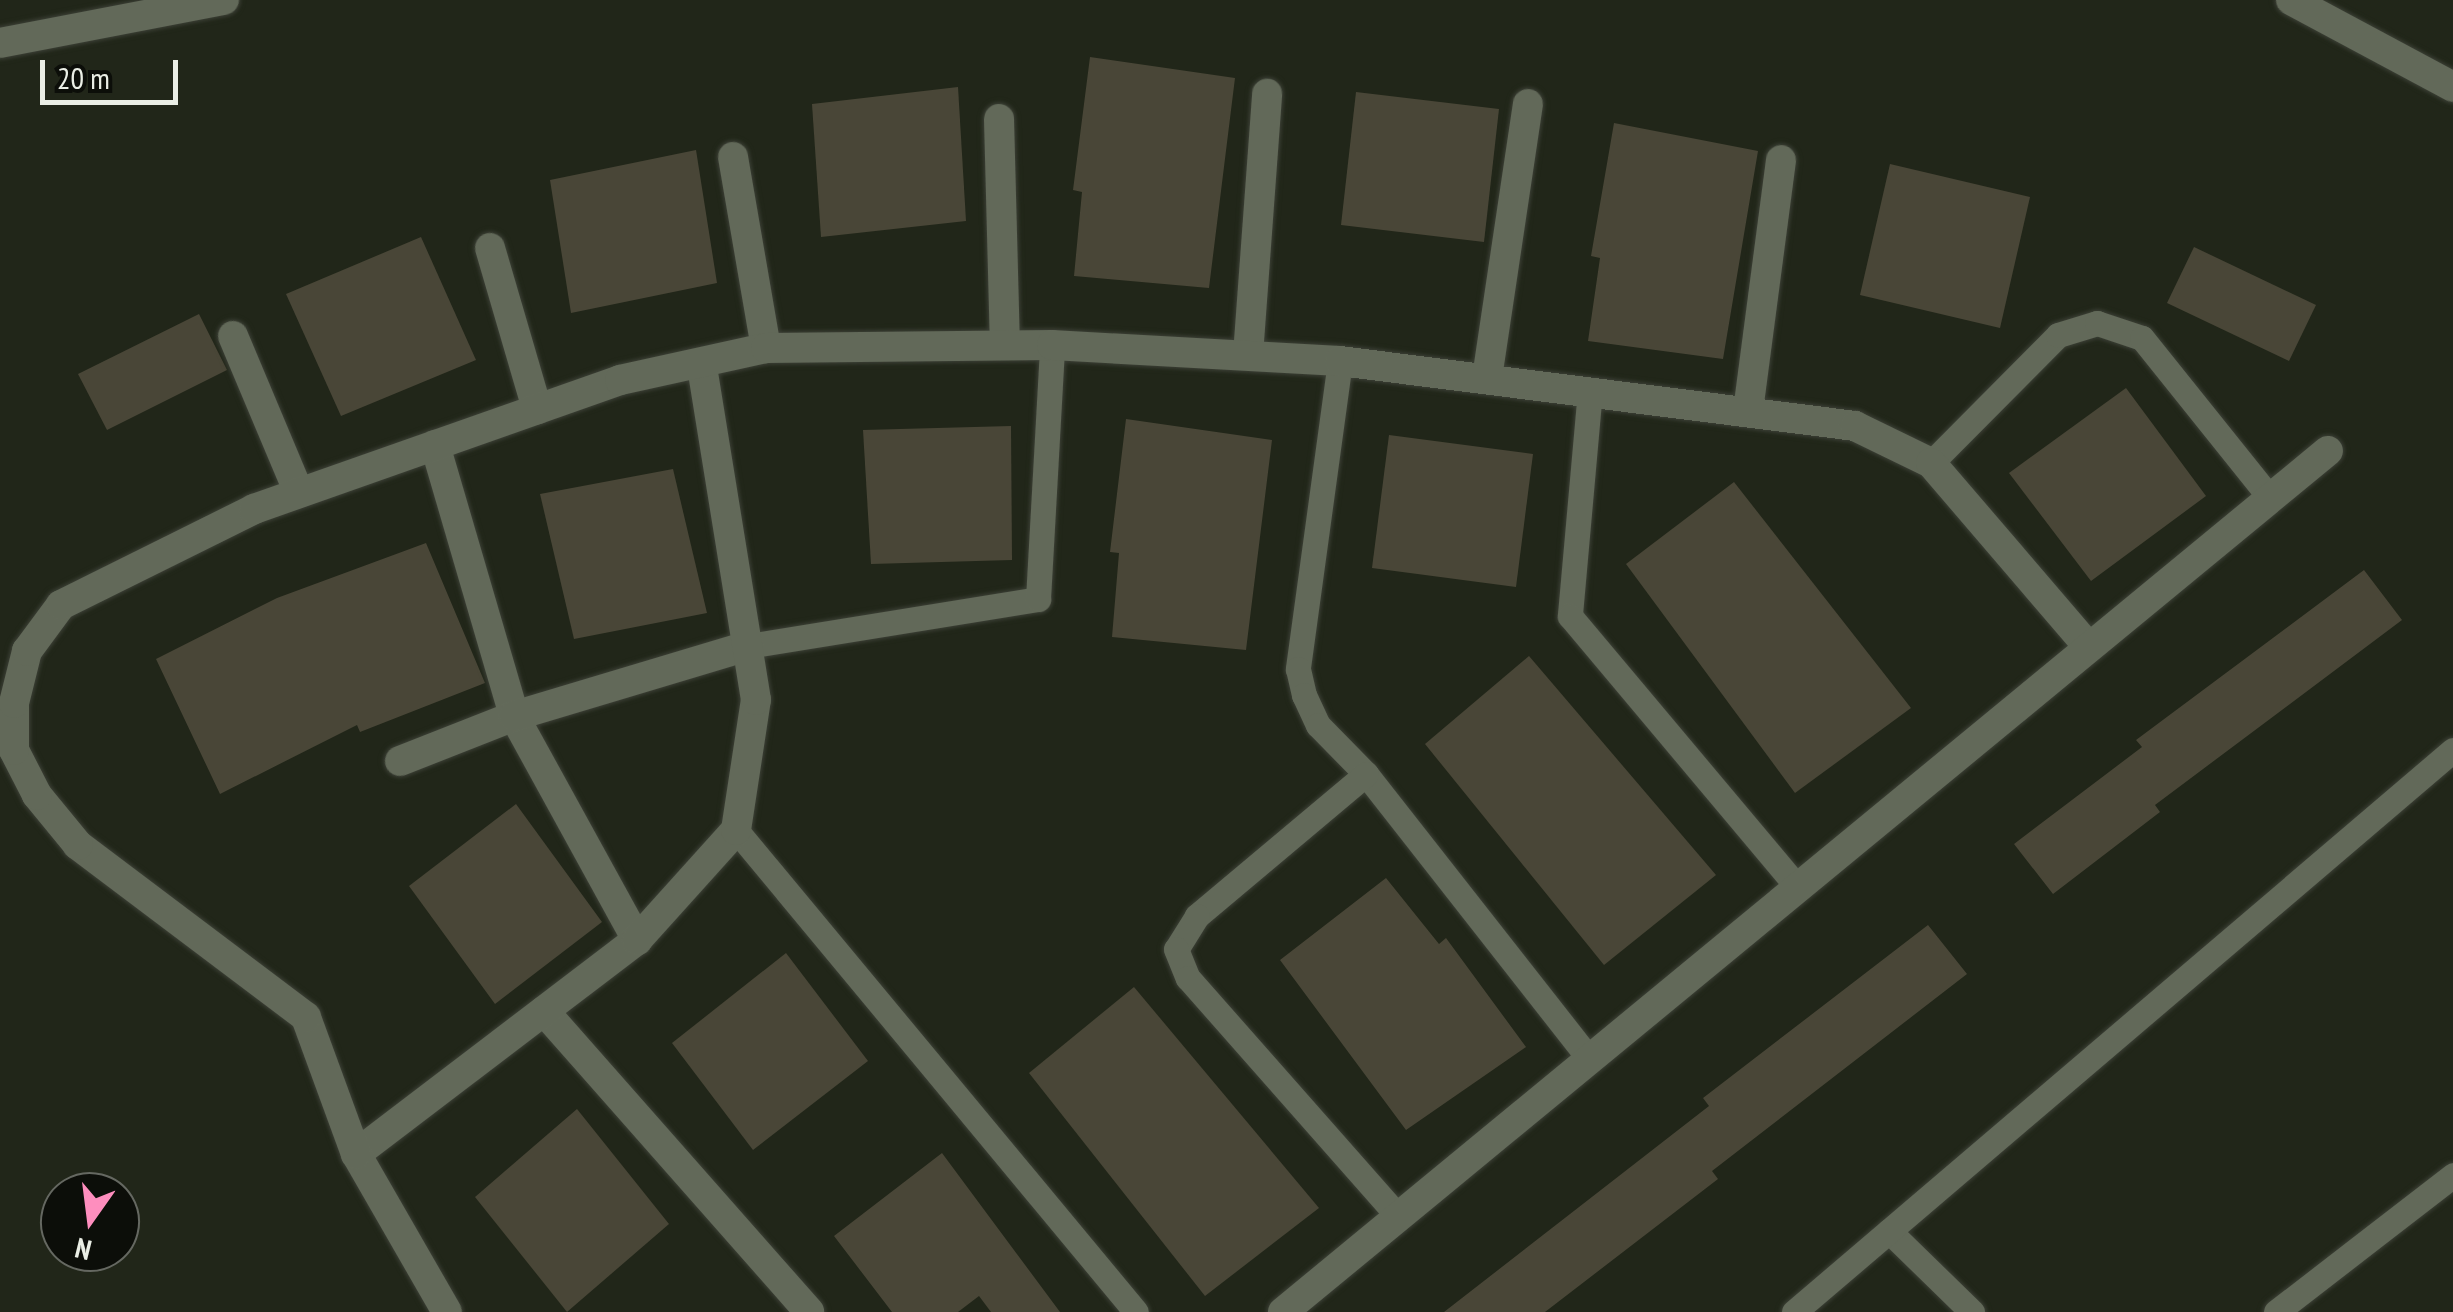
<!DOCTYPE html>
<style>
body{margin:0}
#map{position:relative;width:2453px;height:1312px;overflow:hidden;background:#212619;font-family:"PT Sans Narrow",sans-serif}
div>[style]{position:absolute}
.building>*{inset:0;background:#494637}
.roads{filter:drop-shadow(0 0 2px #3c4036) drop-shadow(0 0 2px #3c4036)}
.lane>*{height:25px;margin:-12.5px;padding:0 12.5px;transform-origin:12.5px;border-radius:12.5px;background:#626959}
.street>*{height:30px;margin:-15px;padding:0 15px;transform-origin:15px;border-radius:15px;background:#626959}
span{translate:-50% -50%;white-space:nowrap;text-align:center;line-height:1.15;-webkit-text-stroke:8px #0c0e09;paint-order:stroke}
.north{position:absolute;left:40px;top:1172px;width:100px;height:100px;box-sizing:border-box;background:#0c0e09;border:2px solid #656861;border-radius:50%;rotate:194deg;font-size:28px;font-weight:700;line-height:40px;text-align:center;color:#eaeee5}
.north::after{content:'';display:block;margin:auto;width:35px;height:45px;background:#fe8ebe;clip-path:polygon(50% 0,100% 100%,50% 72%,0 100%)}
.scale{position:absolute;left:40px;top:60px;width:138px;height:45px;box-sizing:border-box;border:5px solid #eaeee5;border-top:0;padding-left:12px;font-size:30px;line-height:35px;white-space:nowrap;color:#eaeee5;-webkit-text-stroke:8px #0c0e09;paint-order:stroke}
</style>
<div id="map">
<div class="building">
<div style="clip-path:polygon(1090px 57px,1235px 78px,1209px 288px,1074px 276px,1082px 192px,1073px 190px)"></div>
<div style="clip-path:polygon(958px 87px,966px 221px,821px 237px,812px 104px)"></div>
<div style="clip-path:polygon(1356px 92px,1499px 109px,1484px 242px,1341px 225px)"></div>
<div style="clip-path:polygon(1614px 123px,1758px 151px,1723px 359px,1588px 341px,1600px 258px,1591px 256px)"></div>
<div style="clip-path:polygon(696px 150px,717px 283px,571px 313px,550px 180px)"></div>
<div style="clip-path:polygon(1890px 164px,2030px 197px,2000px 328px,1860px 295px)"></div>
<div style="clip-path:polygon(421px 237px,476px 360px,341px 416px,286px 294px)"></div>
<div style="clip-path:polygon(2194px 247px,2316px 305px,2289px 361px,2167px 303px)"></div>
<div style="clip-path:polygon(199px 314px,227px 370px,107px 430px,78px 374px)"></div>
<div style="clip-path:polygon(2126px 388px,2206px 496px,2091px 581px,2009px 473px)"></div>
<div style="clip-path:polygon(1126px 419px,1272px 440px,1246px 650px,1112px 637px,1119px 553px,1110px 552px)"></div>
<div style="clip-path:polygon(1011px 426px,1012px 560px,871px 564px,863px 430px)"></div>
<div style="clip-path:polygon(1389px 435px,1533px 454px,1516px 587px,1372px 568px)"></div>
<div style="clip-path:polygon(673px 469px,707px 613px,574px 639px,540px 494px)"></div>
<div style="clip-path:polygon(1734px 482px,1911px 708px,1795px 793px,1626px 564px)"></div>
<div style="clip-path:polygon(426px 543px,485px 683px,360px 732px,357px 725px,220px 794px,156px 659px,277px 598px)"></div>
<div style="clip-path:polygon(2364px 570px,2402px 620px,2155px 805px,2160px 812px,2053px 894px,2014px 844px,2142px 747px,2136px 740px)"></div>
<div style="clip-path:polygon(1529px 656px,1716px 875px,1604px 965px,1425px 744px)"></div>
<div style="clip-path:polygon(516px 804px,602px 922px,495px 1004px,409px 886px)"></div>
<div style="clip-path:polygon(1386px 878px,1439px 944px,1446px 938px,1526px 1047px,1406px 1130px,1280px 960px)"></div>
<div style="clip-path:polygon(1928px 925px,1967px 974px,1712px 1171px,1718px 1179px,1545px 1312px,1444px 1312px,1709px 1106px,1703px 1098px)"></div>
<div style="clip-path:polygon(786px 953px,868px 1061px,753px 1150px,672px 1043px)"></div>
<div style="clip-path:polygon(1134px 987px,1319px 1208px,1205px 1296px,1029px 1073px)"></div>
<div style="clip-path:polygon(577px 1109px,669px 1224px,567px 1312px,475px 1197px)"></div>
<div style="clip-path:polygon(942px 1153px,1060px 1312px,991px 1312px,979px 1296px,958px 1312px,892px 1312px,834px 1236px)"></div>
</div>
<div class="roads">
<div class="lane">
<div style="left:1340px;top:361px;width:311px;rotate:97.8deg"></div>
<div style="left:1298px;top:669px;width:27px;rotate:77deg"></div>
<div style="left:1304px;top:695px;width:33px;rotate:65deg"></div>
<div style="left:1318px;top:725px;width:69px;rotate:45.6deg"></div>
<div style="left:1366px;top:774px;width:363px;rotate:51.9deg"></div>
<div style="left:1590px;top:390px;width:227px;rotate:95.1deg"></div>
<div style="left:1570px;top:616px;width:355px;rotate:50deg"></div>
<div style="left:1931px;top:463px;width:180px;rotate:-45.2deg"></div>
<div style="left:2058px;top:335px;width:41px;rotate:-17.1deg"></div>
<div style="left:2097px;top:323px;width:47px;rotate:18.4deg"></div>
<div style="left:2142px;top:338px;width:206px;rotate:51.3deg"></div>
<div style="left:748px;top:646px;width:294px;rotate:-9.2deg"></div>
<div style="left:1038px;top:599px;width:254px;rotate:-86.8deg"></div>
<div style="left:1366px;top:774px;width:221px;rotate:140deg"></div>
<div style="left:1197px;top:916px;width:39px;rotate:122deg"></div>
<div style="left:1176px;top:949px;width:31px;rotate:68deg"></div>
<div style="left:1188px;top:978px;width:319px;rotate:48.6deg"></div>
<div style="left:736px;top:830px;width:626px;rotate:50.31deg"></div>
<div style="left:1889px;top:1231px;width:116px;rotate:44.3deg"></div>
<div style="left:1794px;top:1312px;width:866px;rotate:-40.46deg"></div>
<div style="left:2276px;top:1312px;width:224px;rotate:-37.7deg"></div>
</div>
<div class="street">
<div style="left:2291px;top:0;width:184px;rotate:28.2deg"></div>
<div style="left:0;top:43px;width:228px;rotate:-10.9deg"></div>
<div style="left:999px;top:119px;width:226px;rotate:88.5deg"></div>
<div style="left:733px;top:157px;width:194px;rotate:80.2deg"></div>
<div style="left:490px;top:248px;width:168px;rotate:73.7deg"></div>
<div style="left:233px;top:336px;width:170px;rotate:67.2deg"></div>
<div style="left:1248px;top:355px;width:262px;rotate:-85.8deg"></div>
<div style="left:1487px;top:378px;width:277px;rotate:-81.5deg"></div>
<div style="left:1748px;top:411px;width:253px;rotate:-82.5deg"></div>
<div style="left:435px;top:445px;width:282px;rotate:73.7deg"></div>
<div style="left:514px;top:716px;width:256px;rotate:61.2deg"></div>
<div style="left:400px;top:761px;width:123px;rotate:-21.5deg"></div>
<div style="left:514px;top:716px;width:244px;rotate:-16.7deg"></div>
<div style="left:544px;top:1011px;width:401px;rotate:48.6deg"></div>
<div style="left:356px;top:1154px;width:353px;rotate:-37.3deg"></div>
<div style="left:637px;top:940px;width:148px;rotate:-48deg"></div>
<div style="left:736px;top:830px;width:132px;rotate:-81.3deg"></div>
<div style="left:756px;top:700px;width:337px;rotate:-99.2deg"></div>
<div style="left:447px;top:1312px;width:182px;rotate:-119.9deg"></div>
<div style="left:356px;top:1154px;width:146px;rotate:-110.1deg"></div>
<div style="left:306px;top:1017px;width:286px;rotate:-143deg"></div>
<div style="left:78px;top:845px;width:65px;rotate:-129.4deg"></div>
<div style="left:37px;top:795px;width:51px;rotate:-117.1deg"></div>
<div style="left:14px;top:750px;width:47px;rotate:-90deg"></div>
<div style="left:14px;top:703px;width:54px;rotate:-76deg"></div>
<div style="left:27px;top:651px;width:57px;rotate:-53.5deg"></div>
<div style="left:61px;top:605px;width:216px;rotate:-26.4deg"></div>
<div style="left:254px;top:509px;width:388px;rotate:-19.4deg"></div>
<div style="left:620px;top:380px;width:149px;rotate:-12.4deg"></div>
<div style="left:766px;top:348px;width:286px;rotate:-0.6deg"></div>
<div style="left:1052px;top:345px;width:288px;rotate:3.2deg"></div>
<div style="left:1340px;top:361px;width:519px;rotate:7.19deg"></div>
<div style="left:1855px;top:426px;width:85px;rotate:26deg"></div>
<div style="left:1931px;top:463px;width:240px;rotate:49.4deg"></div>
<div style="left:1283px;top:1312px;width:1354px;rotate:-39.49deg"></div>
</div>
</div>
<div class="north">N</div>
<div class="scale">20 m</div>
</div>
